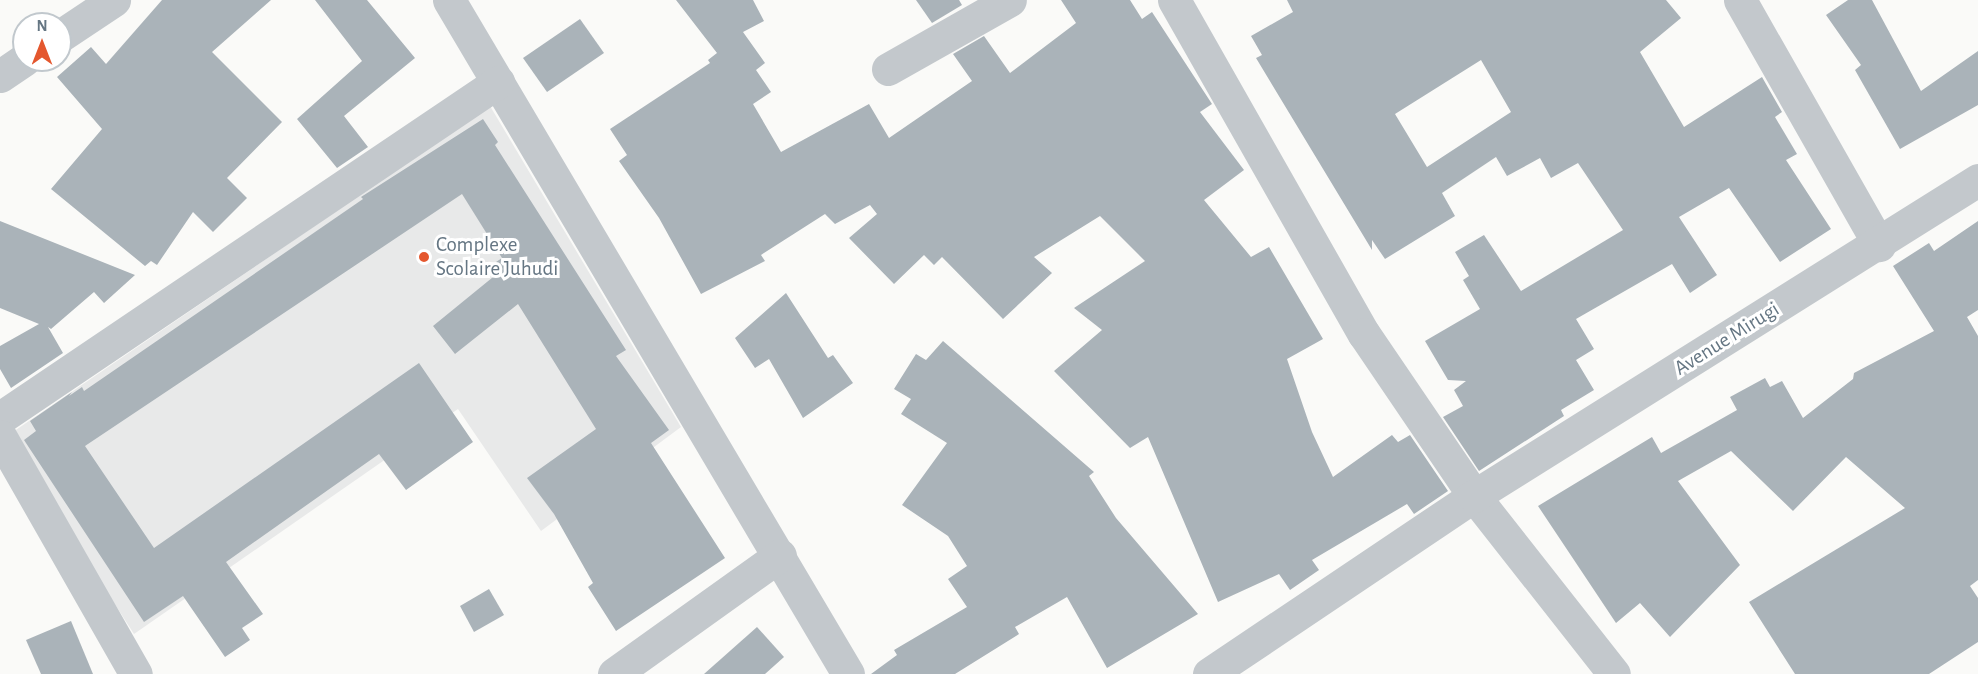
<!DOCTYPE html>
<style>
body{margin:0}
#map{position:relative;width:1978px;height:674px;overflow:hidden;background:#fafaf8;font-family:"Alegreya Sans",sans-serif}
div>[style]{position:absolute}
.built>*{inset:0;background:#e8e9e9}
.building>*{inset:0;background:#aab3b9}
.minor>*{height:33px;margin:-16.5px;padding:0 16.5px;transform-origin:16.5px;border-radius:16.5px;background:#c3c8cc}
.dots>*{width:16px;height:16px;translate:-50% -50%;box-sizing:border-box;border:3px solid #fff;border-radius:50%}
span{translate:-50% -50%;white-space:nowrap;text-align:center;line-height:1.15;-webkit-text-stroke:6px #fff;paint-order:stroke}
.poi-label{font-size:21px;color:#657683}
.left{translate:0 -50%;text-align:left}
.street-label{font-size:21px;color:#657683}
.north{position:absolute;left:12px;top:12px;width:60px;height:60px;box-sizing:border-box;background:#fff;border:2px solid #c1c8cd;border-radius:50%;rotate:0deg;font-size:16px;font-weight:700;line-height:24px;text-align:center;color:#657683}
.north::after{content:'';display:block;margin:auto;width:21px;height:27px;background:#e4572e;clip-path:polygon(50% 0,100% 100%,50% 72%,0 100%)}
</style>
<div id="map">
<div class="built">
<div style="clip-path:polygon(490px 106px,681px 427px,541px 531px,458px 409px,134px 634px,7px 436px)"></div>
</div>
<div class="building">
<div style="clip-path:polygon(162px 0,271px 0,212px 52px,282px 122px,227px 178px,247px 198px,213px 232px,193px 212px,157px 265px,151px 261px,145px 266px,51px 189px,102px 129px,57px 77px,91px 47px,106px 64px)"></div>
<div style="clip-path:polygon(315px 0,367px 0,415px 58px,344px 116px,368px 147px,337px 168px,297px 119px,362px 61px)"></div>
<div style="clip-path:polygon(676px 0,753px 0,764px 21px,743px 32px,765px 63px,756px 70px,771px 92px,753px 104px,781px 152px,869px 104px,889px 138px,972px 81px,953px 54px,984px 36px,1010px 73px,1076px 23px,1061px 0,1130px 0,1142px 19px,1152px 12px,1212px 104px,1200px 112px,1244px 170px,1204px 200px,1251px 257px,1269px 247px,1323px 339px,1287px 359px,1312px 432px,1333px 477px,1392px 435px,1398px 442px,1410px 435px,1448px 491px,1414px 514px,1407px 504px,1312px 560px,1319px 570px,1290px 590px,1279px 574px,1218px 602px,1148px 437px,1130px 448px,1054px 371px,1102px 330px,1074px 308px,1145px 261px,1100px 216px,1034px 257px,1052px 273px,1003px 319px,942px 257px,934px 265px,924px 255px,894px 284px,849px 238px,877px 214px,870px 205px,835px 224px,825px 214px,761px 255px,765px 261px,701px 294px,659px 218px,619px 161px,627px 155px,610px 129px,710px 63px,708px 60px,717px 53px)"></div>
<div style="clip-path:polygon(916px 0,959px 0,962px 5px,932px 23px)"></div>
<div style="clip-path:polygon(evenodd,1287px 0,1666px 0,1681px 18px,1640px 52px,1684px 127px,1762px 77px,1782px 112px,1775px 117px,1797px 154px,1786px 160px,1831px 229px,1780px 262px,1729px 188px,1679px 217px,1717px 275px,1690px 293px,1672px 264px,1576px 319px,1594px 349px,1576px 360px,1594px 390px,1561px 410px,1564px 416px,1479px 471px,1443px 417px,1463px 406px,1454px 390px,1466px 381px,1448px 380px,1425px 341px,1480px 309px,1463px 280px,1469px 276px,1455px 252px,1484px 235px,1521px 291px,1623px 230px,1578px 163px,1551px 178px,1540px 158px,1507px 176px,1496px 157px,1442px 193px,1455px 216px,1385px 259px,1372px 240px,1372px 250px,1256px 58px,1262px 55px,1251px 36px,1293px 12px,1287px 0,1481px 60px,1511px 112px,1427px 167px,1395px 114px,1481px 60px)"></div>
<div style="clip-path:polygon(1848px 0,1872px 0,1921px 91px,1978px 51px,1978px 105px,1900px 149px,1855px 70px,1861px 65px,1826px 15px)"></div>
<div style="clip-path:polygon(580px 19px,604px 53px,547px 92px,523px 58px)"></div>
<div style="clip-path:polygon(483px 119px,498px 142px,495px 145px,626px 350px,616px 356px,669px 430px,651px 443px,725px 558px,616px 631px,588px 587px,593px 583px,554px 514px,527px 478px,596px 429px,518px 304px,455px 354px,433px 326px,498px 273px,493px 264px,502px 258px,462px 194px,85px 446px,154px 548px,419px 363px,473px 442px,406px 490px,379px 454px,226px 562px,263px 614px,242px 628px,250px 640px,225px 657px,183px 596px,144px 622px,24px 440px,36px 431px,30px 421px,72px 392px,69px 396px,82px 387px,84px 391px,363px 199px,361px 197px)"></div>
<div style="clip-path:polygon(0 221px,135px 275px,104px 303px,94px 292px,51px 329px,48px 327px,63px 353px,11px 388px,0 369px,0 346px,39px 324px,0 308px)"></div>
<div style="clip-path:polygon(1978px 221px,1978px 310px,1967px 317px,1978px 336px,1978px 580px,1970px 586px,1978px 598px,1978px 642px,1929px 674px,1795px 674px,1749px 602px,1905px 508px,1846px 457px,1793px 511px,1731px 451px,1678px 481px,1740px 565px,1670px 637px,1640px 603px,1616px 623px,1538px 506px,1652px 437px,1661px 453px,1737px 410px,1730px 397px,1765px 378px,1770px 387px,1782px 381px,1803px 418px,1853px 379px,1854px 373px,1934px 331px,1893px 266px,1929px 243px,1934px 251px)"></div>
<div style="clip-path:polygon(786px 293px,828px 358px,833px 355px,853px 383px,803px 418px,769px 359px,755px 368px,735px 338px)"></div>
<div style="clip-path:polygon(943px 341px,1094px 472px,1089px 476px,1116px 518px,1198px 614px,1107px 668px,1067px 597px,1015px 627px,1019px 634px,955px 674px,871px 674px,897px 655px,894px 650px,967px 607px,948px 579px,967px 566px,948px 536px,902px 505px,947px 443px,901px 414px,911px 399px,894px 389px,916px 354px,926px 360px)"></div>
<div style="clip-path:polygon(489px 589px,504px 615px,474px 632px,460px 606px)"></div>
<div style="clip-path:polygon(71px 621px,93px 674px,41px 674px,26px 640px)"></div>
<div style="clip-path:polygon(757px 627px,784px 657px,765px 674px,704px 674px)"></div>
</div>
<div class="minor">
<div style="left:449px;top:0;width:783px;rotate:59.37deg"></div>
<div style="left:1174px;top:0;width:384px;rotate:60.4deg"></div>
<div style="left:1364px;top:334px;width:196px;rotate:55.8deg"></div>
<div style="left:1474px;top:496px;width:226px;rotate:51.8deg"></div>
<div style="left:1740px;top:0;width:282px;rotate:60.4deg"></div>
<div style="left:60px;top:36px;width:65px;rotate:-33.7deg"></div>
<div style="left:888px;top:69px;width:140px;rotate:-29.5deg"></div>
<div style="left:0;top:76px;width:29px;rotate:-34deg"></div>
<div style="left:0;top:418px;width:601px;rotate:-34.01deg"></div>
<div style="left:0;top:436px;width:274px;rotate:60.3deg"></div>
<div style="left:614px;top:674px;width:204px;rotate:-35.6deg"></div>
<div style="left:1209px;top:674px;width:319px;rotate:-33.9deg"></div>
<div style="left:1474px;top:496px;width:595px;rotate:-32.09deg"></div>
</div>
<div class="dots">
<div style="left:424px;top:257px;background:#e4572e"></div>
</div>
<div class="poi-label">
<span class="left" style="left:436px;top:257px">Complexe<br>Scolaire Juhudi</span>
</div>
<div class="street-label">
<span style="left:1727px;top:339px;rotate:-32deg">Avenue Mirugi</span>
</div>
<div class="north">N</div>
</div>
